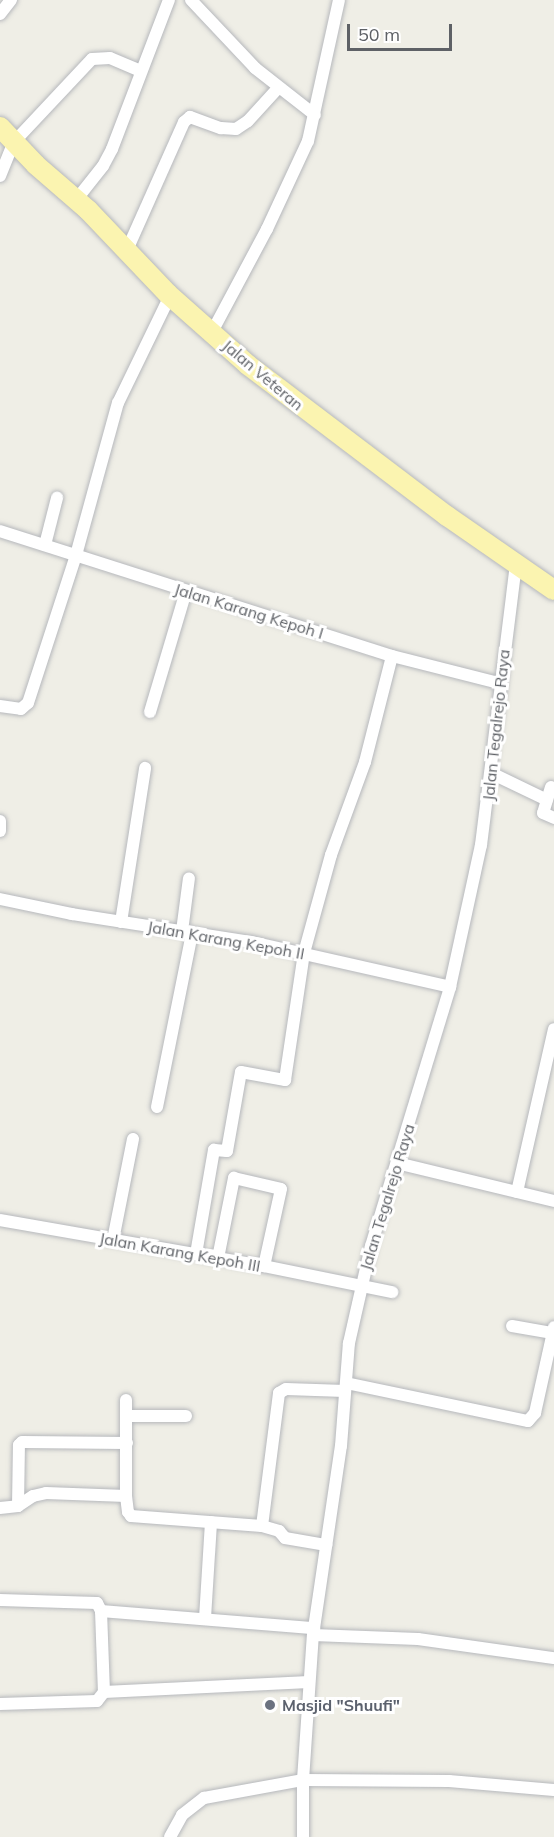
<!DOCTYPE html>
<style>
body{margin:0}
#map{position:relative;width:554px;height:1837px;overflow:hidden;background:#efeee6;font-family:Mulish,sans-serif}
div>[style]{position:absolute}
.roads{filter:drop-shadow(0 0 2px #b6b8bc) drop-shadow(0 0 2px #b6b8bc)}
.street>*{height:12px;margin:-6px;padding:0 6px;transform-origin:6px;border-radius:6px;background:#fff}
.primary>*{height:20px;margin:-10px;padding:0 10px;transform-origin:10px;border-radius:10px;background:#fbf4b0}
.dots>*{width:16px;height:16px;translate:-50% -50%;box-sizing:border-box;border:3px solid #fff;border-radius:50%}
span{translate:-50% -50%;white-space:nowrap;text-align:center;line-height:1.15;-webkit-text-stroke:6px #fff;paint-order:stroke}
.street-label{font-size:16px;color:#5e6166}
.worship-label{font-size:16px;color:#5b616d;font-weight:700}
.left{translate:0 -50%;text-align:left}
.scale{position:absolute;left:347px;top:24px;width:105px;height:27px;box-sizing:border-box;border:3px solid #5e6166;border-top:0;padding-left:8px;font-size:18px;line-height:21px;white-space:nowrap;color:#5e6166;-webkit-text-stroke:4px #fff;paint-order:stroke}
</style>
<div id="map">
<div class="roads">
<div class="street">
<div style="left:191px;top:0;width:93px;rotate:46.7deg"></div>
<div style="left:255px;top:68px;width:76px;rotate:38.1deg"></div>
<div style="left:0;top:14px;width:18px;rotate:-52deg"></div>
<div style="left:0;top:176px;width:37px;rotate:-68deg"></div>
<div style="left:14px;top:142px;width:114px;rotate:-46.8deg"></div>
<div style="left:92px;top:59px;width:18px;rotate:-3deg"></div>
<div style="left:110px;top:58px;width:33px;rotate:23deg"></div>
<div style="left:76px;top:200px;width:43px;rotate:-51.5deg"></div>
<div style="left:103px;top:166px;width:19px;rotate:-62deg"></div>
<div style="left:112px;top:149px;width:160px;rotate:-69.1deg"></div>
<div style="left:127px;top:250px;width:140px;rotate:-66deg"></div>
<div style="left:184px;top:122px;width:8px;rotate:-40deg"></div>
<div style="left:190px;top:117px;width:33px;rotate:20deg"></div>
<div style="left:221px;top:128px;width:15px;rotate:4deg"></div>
<div style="left:236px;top:129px;width:14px;rotate:-34deg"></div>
<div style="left:248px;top:121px;width:45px;rotate:-47.7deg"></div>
<div style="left:212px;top:332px;width:117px;rotate:-61.9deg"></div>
<div style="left:267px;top:229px;width:97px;rotate:-65deg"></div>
<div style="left:308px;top:141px;width:144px;rotate:-77.6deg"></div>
<div style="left:0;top:531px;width:411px;rotate:17.7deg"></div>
<div style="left:392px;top:656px;width:110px;rotate:14.2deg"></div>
<div style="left:45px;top:545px;width:49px;rotate:-75.7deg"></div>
<div style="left:0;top:706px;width:21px;rotate:8deg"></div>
<div style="left:21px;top:709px;width:9px;rotate:-41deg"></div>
<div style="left:28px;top:703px;width:156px;rotate:-72deg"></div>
<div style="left:76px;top:555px;width:158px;rotate:-74.6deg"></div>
<div style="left:118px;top:403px;width:119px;rotate:-64.1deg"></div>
<div style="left:150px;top:712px;width:126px;rotate:-73.4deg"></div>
<div style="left:491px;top:773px;width:62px;rotate:25.7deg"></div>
<div style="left:551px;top:787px;width:27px;rotate:107deg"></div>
<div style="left:543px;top:813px;width:12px;rotate:24deg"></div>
<div style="left:0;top:821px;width:10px;rotate:90deg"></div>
<div style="left:0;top:899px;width:74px;rotate:11.8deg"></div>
<div style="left:72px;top:914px;width:181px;rotate:8.9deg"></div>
<div style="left:251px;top:942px;width:204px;rotate:12.7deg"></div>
<div style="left:121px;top:922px;width:156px;rotate:-81.1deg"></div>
<div style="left:182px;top:931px;width:53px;rotate:-82.5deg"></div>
<div style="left:157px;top:1107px;width:177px;rotate:-78.6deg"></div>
<div style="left:397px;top:1163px;width:162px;rotate:13.6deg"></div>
<div style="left:517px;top:1192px;width:167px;rotate:-77.2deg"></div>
<div style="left:0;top:1220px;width:268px;rotate:9.9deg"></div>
<div style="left:264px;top:1266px;width:131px;rotate:11.5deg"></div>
<div style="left:113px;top:1240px;width:103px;rotate:-78.8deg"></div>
<div style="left:196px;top:1254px;width:106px;rotate:-80.2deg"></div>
<div style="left:214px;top:1150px;width:13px;rotate:4deg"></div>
<div style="left:227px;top:1151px;width:80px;rotate:-80deg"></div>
<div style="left:241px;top:1072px;width:45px;rotate:10.3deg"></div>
<div style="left:285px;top:1080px;width:128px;rotate:-81.5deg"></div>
<div style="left:304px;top:953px;width:102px;rotate:-74.6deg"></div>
<div style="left:331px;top:855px;width:99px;rotate:-69.9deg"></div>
<div style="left:365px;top:762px;width:109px;rotate:-75.7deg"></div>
<div style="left:218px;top:1258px;width:82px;rotate:-78.7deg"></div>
<div style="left:234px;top:1178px;width:48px;rotate:13.2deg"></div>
<div style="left:281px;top:1189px;width:79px;rotate:102.4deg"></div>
<div style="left:512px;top:1326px;width:40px;rotate:10deg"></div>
<div style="left:346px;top:1383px;width:186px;rotate:11.8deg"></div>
<div style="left:528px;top:1421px;width:11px;rotate:-49deg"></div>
<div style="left:535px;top:1413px;width:88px;rotate:-77.5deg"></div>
<div style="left:126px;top:1400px;width:96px;rotate:90deg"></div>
<div style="left:126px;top:1496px;width:16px;rotate:83deg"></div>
<div style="left:128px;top:1512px;width:5px;rotate:53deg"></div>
<div style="left:131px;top:1516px;width:131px;rotate:4.4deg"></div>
<div style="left:262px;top:1526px;width:18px;rotate:16deg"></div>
<div style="left:279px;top:1531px;width:9px;rotate:49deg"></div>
<div style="left:285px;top:1538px;width:42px;rotate:9.7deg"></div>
<div style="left:127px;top:1416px;width:59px"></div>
<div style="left:18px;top:1506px;width:61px;rotate:-89.1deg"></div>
<div style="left:19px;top:1445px;width:4px;rotate:-45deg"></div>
<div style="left:22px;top:1442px;width:105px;rotate:0.5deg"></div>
<div style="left:0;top:1508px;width:18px;rotate:-6deg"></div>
<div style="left:18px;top:1506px;width:18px;rotate:-34deg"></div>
<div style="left:33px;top:1496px;width:13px;rotate:-13deg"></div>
<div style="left:46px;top:1493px;width:80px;rotate:2.1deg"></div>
<div style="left:262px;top:1526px;width:134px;rotate:-82.7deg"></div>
<div style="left:279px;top:1393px;width:8px;rotate:-30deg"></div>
<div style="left:286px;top:1389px;width:59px;rotate:1.9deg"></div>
<div style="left:0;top:1600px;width:97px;rotate:1.8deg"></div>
<div style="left:97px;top:1603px;width:9px;rotate:63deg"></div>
<div style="left:101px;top:1611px;width:81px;rotate:87.9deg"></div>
<div style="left:104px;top:1692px;width:205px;rotate:-2.8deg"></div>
<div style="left:101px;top:1611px;width:214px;rotate:4.6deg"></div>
<div style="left:205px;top:1618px;width:96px;rotate:-86.4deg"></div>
<div style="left:313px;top:1635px;width:105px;rotate:2.2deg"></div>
<div style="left:418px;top:1639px;width:137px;rotate:8deg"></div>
<div style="left:0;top:1704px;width:97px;rotate:-1.8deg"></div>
<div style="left:97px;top:1701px;width:11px;rotate:-52deg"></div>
<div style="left:170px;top:1837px;width:25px;rotate:-61deg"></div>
<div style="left:182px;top:1815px;width:28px;rotate:-38deg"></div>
<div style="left:204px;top:1798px;width:101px;rotate:-10.3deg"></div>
<div style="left:303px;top:1780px;width:146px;rotate:0.4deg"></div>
<div style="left:449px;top:1781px;width:105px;rotate:4.9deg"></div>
<div style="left:303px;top:1837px;width:57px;rotate:-90deg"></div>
<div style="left:303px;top:1780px;width:145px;rotate:-86.1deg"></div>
<div style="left:313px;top:1635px;width:191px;rotate:-81.6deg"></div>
<div style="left:341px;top:1446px;width:103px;rotate:-85.6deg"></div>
<div style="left:349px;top:1343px;width:99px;rotate:-77.2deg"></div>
<div style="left:371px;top:1246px;width:271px;rotate:-73deg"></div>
<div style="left:450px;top:987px;width:145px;rotate:-77.7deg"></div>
<div style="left:481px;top:845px;width:283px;rotate:-82.9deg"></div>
</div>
<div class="primary">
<div style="left:0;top:127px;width:52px;rotate:46.5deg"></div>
<div style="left:36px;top:165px;width:69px;rotate:40.9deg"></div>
<div style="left:88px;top:210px;width:116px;rotate:46.4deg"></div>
<div style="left:168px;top:294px;width:107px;rotate:41.6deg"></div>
<div style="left:248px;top:365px;width:250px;rotate:37.2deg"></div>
<div style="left:447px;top:516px;width:130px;rotate:34.7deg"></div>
</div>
</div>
<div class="dots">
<div style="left:270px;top:1705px;background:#6b7280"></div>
</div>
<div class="street-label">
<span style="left:263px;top:375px;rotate:40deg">Jalan Veteran</span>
<span style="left:249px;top:611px;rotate:17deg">Jalan Karang Kepoh I</span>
<span style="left:496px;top:725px;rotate:-84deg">Jalan Tegalrejo Raya</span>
<span style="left:226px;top:940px;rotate:10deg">Jalan Karang Kepoh II</span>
<span style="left:387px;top:1197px;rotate:-73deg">Jalan Tegalrejo Raya</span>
<span style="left:180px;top:1252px;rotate:10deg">Jalan Karang Kepoh III</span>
</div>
<div class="worship-label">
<span class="left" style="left:282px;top:1705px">Masjid "Shuufi"</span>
</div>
<div class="scale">50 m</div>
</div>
